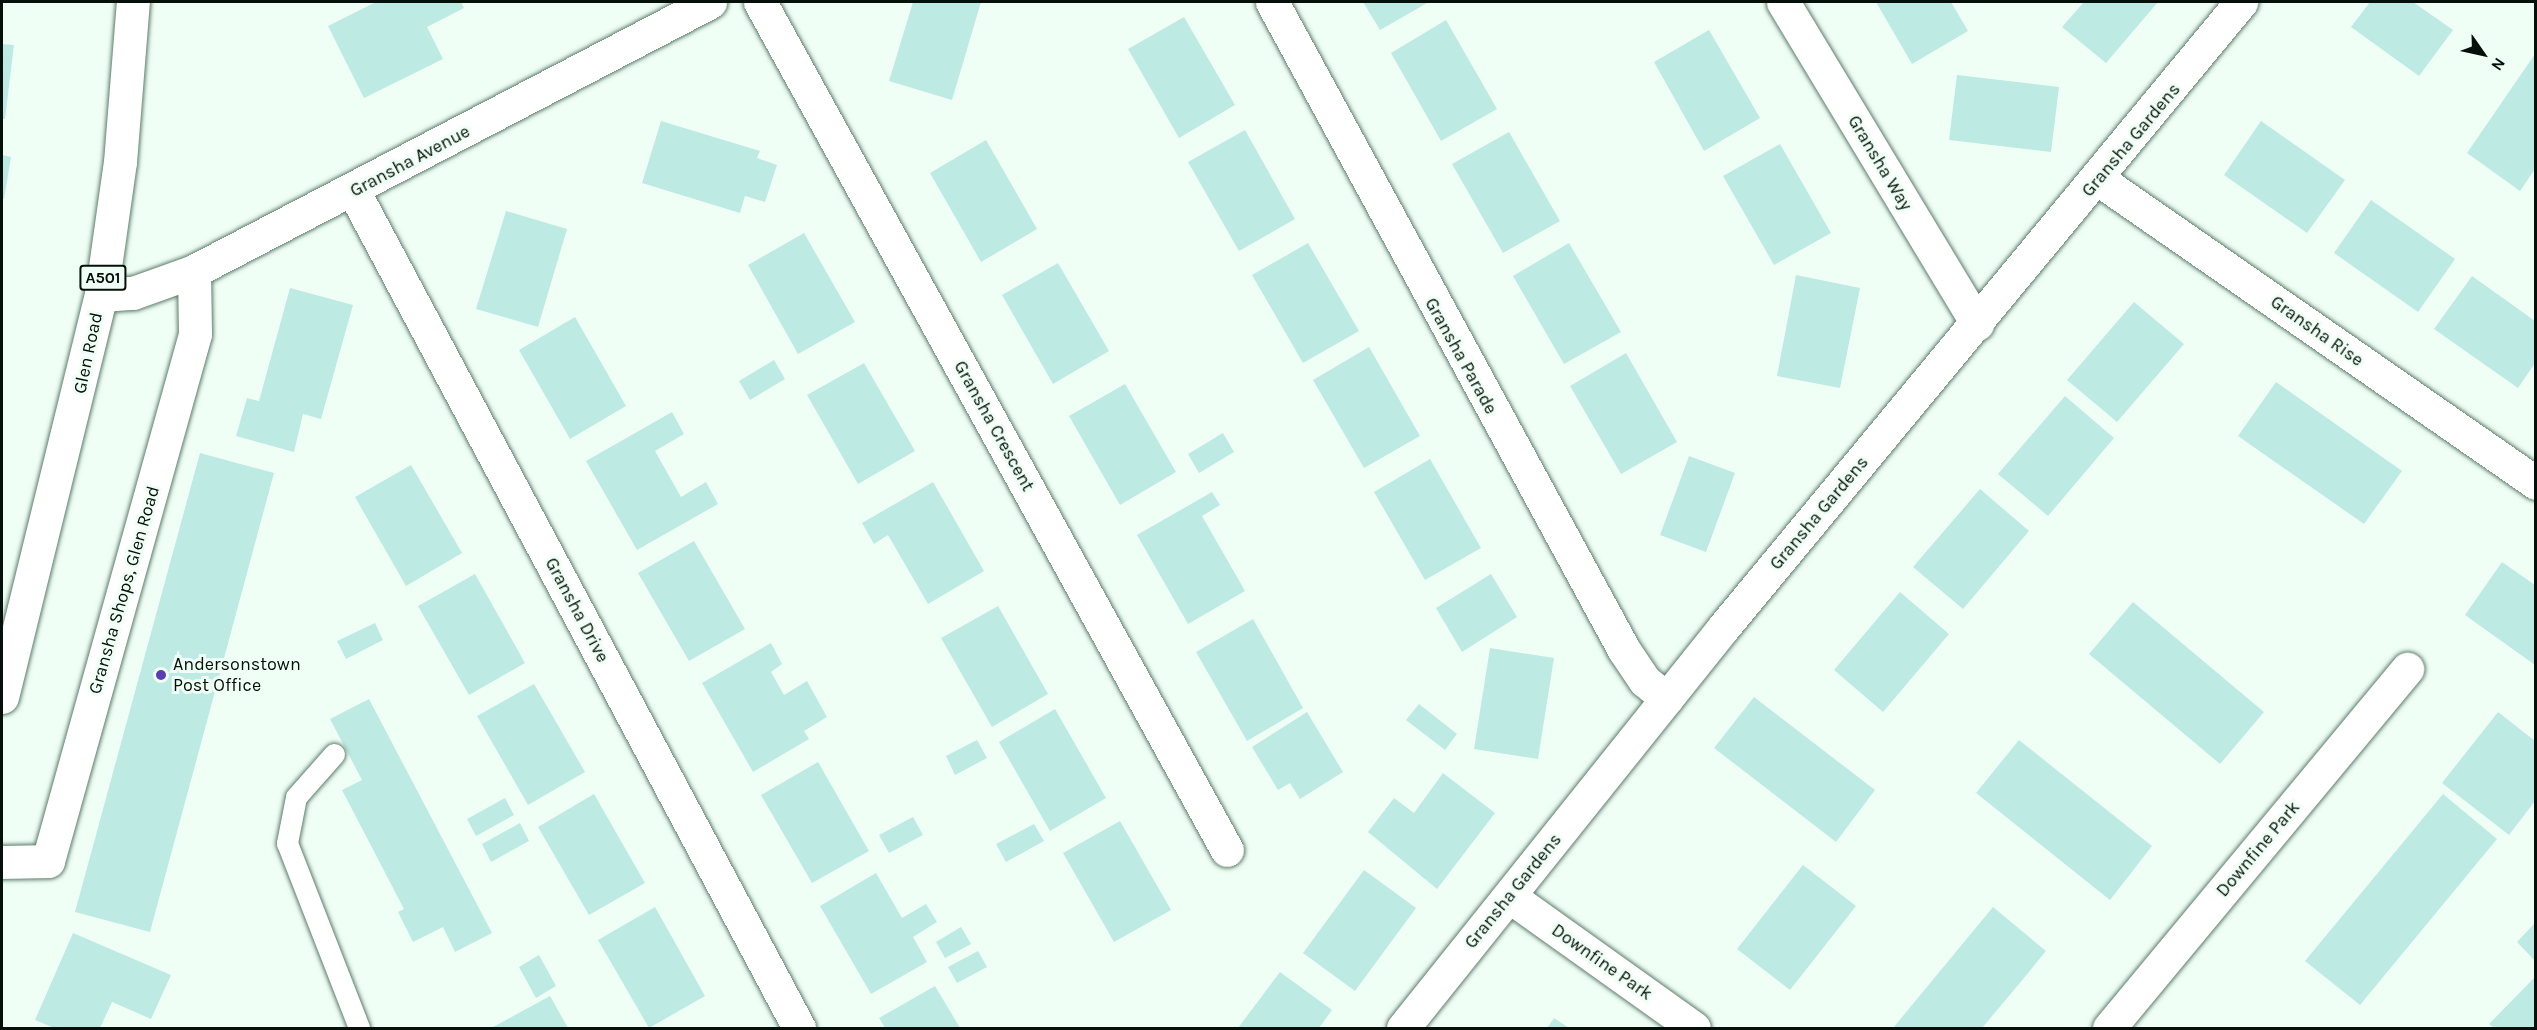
<!DOCTYPE html>
<style>
body{margin:0}
#map{position:relative;width:2537px;height:1030px;overflow:hidden;background:#f0fff6;font-family:Karla,sans-serif}
div>[style]{position:absolute}
.building>*{inset:0;background:#bdeae3}
.roads{filter:drop-shadow(0 0 2px #5c7d6a) drop-shadow(0 0 2px #5c7d6a)}
.lane>*{height:21px;margin:-10.5px;padding:0 10.5px;transform-origin:10.5px;border-radius:10.5px;background:#fff}
.street>*{height:33px;margin:-16.5px;padding:0 16.5px;transform-origin:16.5px;border-radius:16.5px;background:#fff}
.primary>*{height:33px;margin:-16.5px;padding:0 16.5px;transform-origin:16.5px;border-radius:16.5px;background:#fff}
.dots>*{width:16px;height:16px;translate:-50% -50%;box-sizing:border-box;border:3px solid #f0fff6;border-radius:50%}
span{translate:-50% -50%;white-space:nowrap;text-align:center;line-height:1.15;-webkit-text-stroke:6px #f0fff6;paint-order:stroke}
.shield-label span{padding:2px 4px;background:#f0fff6;border:2px solid;border-radius:4px;-webkit-text-stroke-width:0}
.shield-label{font-size:16px;color:#041009;font-weight:700}
.street-label{font-size:18px;color:#041009}
.poi-label{font-size:18px;color:#041009}
.left{translate:0 -50%;text-align:left}
.frame{position:absolute;inset:0;border:3px solid #041009;pointer-events:none}
.north{position:absolute;left:2453px;top:24px;width:60px;height:60px;-webkit-text-stroke:4px #f0fff6;paint-order:stroke;rotate:124deg;font-size:16px;font-weight:700;line-height:24px;text-align:center;color:#041009}
.north::after{content:'';display:block;margin:auto;width:21px;height:27px;background:#041009;clip-path:polygon(50% 0,100% 100%,50% 72%,0 100%)}
</style>
<div id="map">
<div class="building">
<div style="clip-path:polygon(376px 2px,461px 2px,464px 8px,427px 27px,443px 59px,364px 98px,328px 26px)"></div>
<div style="clip-path:polygon(913px 2px,981px 2px,952px 100px,889px 81px)"></div>
<div style="clip-path:polygon(1363px 2px,1429px 2px,1380px 30px)"></div>
<div style="clip-path:polygon(1876px 2px,1951px 2px,1968px 31px,1912px 64px)"></div>
<div style="clip-path:polygon(2084px 2px,2158px 2px,2106px 63px,2062px 27px)"></div>
<div style="clip-path:polygon(2370px 2px,2413px 2px,2453px 30px,2419px 76px,2351px 27px)"></div>
<div style="clip-path:polygon(1184px 17px,1235px 105px,1179px 138px,1128px 49px)"></div>
<div style="clip-path:polygon(1446px 20px,1497px 109px,1441px 141px,1391px 53px)"></div>
<div style="clip-path:polygon(1709px 30px,1760px 118px,1704px 151px,1654px 62px)"></div>
<div style="clip-path:polygon(2px 44px,14px 45px,5px 119px,2px 119px)"></div>
<div style="clip-path:polygon(2535px 54px,2535px 169px,2520px 191px,2467px 153px)"></div>
<div style="clip-path:polygon(1957px 75px,2059px 87px,2051px 152px,1949px 140px)"></div>
<div style="clip-path:polygon(661px 121px,760px 151px,757px 158px,777px 165px,765px 202px,745px 196px,740px 213px,642px 183px)"></div>
<div style="clip-path:polygon(2261px 121px,2345px 180px,2307px 233px,2224px 175px)"></div>
<div style="clip-path:polygon(1245px 130px,1295px 219px,1239px 251px,1188px 162px)"></div>
<div style="clip-path:polygon(1509px 132px,1560px 221px,1503px 253px,1452px 164px)"></div>
<div style="clip-path:polygon(986px 140px,1037px 229px,981px 262px,930px 173px)"></div>
<div style="clip-path:polygon(1780px 144px,1831px 233px,1774px 265px,1723px 176px)"></div>
<div style="clip-path:polygon(2px 155px,11px 157px,4px 199px,2px 199px)"></div>
<div style="clip-path:polygon(2371px 200px,2455px 259px,2418px 312px,2334px 253px)"></div>
<div style="clip-path:polygon(506px 211px,567px 229px,538px 327px,476px 309px)"></div>
<div style="clip-path:polygon(804px 233px,855px 322px,798px 354px,748px 265px)"></div>
<div style="clip-path:polygon(1308px 243px,1359px 331px,1303px 363px,1252px 275px)"></div>
<div style="clip-path:polygon(1569px 243px,1621px 332px,1564px 364px,1513px 276px)"></div>
<div style="clip-path:polygon(1058px 263px,1109px 351px,1053px 384px,1002px 295px)"></div>
<div style="clip-path:polygon(1796px 275px,1860px 288px,1840px 388px,1777px 376px)"></div>
<div style="clip-path:polygon(2472px 276px,2535px 321px,2535px 363px,2518px 388px,2434px 329px)"></div>
<div style="clip-path:polygon(290px 288px,353px 305px,321px 419px,303px 414px,294px 452px,236px 436px,247px 398px,259px 401px)"></div>
<div style="clip-path:polygon(2134px 302px,2184px 344px,2117px 422px,2067px 380px)"></div>
<div style="clip-path:polygon(575px 317px,626px 406px,570px 439px,519px 350px)"></div>
<div style="clip-path:polygon(1369px 347px,1420px 436px,1364px 468px,1313px 380px)"></div>
<div style="clip-path:polygon(1626px 353px,1677px 442px,1621px 474px,1570px 386px)"></div>
<div style="clip-path:polygon(774px 360px,785px 379px,750px 400px,739px 381px)"></div>
<div style="clip-path:polygon(864px 363px,915px 451px,858px 484px,807px 395px)"></div>
<div style="clip-path:polygon(2276px 382px,2402px 471px,2364px 524px,2238px 436px)"></div>
<div style="clip-path:polygon(1125px 384px,1176px 472px,1120px 505px,1069px 416px)"></div>
<div style="clip-path:polygon(2065px 396px,2114px 438px,2048px 516px,1998px 474px)"></div>
<div style="clip-path:polygon(672px 412px,684px 434px,655px 451px,681px 497px,706px 482px,718px 504px,637px 550px,586px 461px)"></div>
<div style="clip-path:polygon(1223px 433px,1234px 452px,1199px 473px,1188px 454px)"></div>
<div style="clip-path:polygon(200px 453px,274px 473px,150px 932px,75px 912px)"></div>
<div style="clip-path:polygon(1689px 456px,1735px 473px,1706px 552px,1660px 535px)"></div>
<div style="clip-path:polygon(1430px 459px,1481px 548px,1425px 580px,1374px 492px)"></div>
<div style="clip-path:polygon(411px 465px,462px 553px,406px 586px,355px 497px)"></div>
<div style="clip-path:polygon(933px 482px,984px 571px,928px 604px,888px 535px,874px 544px,862px 523px)"></div>
<div style="clip-path:polygon(1980px 489px,2029px 531px,1963px 609px,1913px 567px)"></div>
<div style="clip-path:polygon(1212px 492px,1220px 505px,1202px 516px,1245px 591px,1188px 624px,1137px 535px)"></div>
<div style="clip-path:polygon(694px 541px,745px 629px,689px 661px,638px 573px)"></div>
<div style="clip-path:polygon(2502px 562px,2535px 585px,2535px 665px,2465px 615px)"></div>
<div style="clip-path:polygon(475px 574px,525px 663px,469px 695px,418px 606px)"></div>
<div style="clip-path:polygon(1491px 574px,1517px 617px,1462px 652px,1436px 608px)"></div>
<div style="clip-path:polygon(1900px 592px,1949px 634px,1883px 712px,1834px 670px)"></div>
<div style="clip-path:polygon(2133px 602px,2264px 712px,2220px 764px,2089px 654px)"></div>
<div style="clip-path:polygon(998px 606px,1048px 694px,992px 727px,941px 638px)"></div>
<div style="clip-path:polygon(1253px 619px,1303px 708px,1247px 741px,1196px 652px)"></div>
<div style="clip-path:polygon(375px 623px,383px 640px,346px 659px,337px 641px)"></div>
<div style="clip-path:polygon(771px 643px,782px 664px,771px 672px,784px 695px,807px 681px,827px 717px,804px 731px,809px 739px,753px 772px,702px 683px)"></div>
<div style="clip-path:polygon(1490px 648px,1554px 658px,1538px 759px,1474px 749px)"></div>
<div style="clip-path:polygon(534px 684px,585px 772px,528px 805px,477px 716px)"></div>
<div style="clip-path:polygon(1754px 697px,1875px 790px,1836px 842px,1714px 748px)"></div>
<div style="clip-path:polygon(369px 699px,492px 933px,455px 952px,443px 927px,413px 942px,398px 912px,404px 909px,342px 790px,362px 780px,330px 719px)"></div>
<div style="clip-path:polygon(1419px 704px,1457px 734px,1445px 750px,1406px 720px)"></div>
<div style="clip-path:polygon(1055px 709px,1106px 798px,1050px 831px,999px 742px)"></div>
<div style="clip-path:polygon(1307px 712px,1343px 772px,1300px 799px,1290px 783px,1278px 790px,1252px 747px)"></div>
<div style="clip-path:polygon(2498px 712px,2535px 741px,2535px 801px,2509px 835px,2442px 783px)"></div>
<div style="clip-path:polygon(977px 740px,987px 758px,955px 775px,946px 756px)"></div>
<div style="clip-path:polygon(2019px 740px,2152px 846px,2110px 900px,1976px 793px)"></div>
<div style="clip-path:polygon(818px 762px,869px 851px,812px 883px,761px 795px)"></div>
<div style="clip-path:polygon(1443px 773px,1495px 813px,1437px 889px,1368px 832px,1394px 798px,1414px 813px)"></div>
<div style="clip-path:polygon(594px 794px,645px 883px,589px 915px,538px 827px)"></div>
<div style="clip-path:polygon(2443px 794px,2497px 839px,2360px 1005px,2305px 961px)"></div>
<div style="clip-path:polygon(505px 798px,514px 815px,476px 836px,467px 819px)"></div>
<div style="clip-path:polygon(913px 817px,923px 835px,889px 853px,879px 835px)"></div>
<div style="clip-path:polygon(1120px 821px,1171px 910px,1114px 942px,1063px 853px)"></div>
<div style="clip-path:polygon(520px 823px,529px 841px,491px 862px,482px 844px)"></div>
<div style="clip-path:polygon(1034px 824px,1044px 841px,1006px 862px,996px 844px)"></div>
<div style="clip-path:polygon(1803px 865px,1856px 906px,1790px 990px,1737px 949px)"></div>
<div style="clip-path:polygon(1364px 870px,1416px 908px,1355px 991px,1303px 953px)"></div>
<div style="clip-path:polygon(876px 873px,902px 918px,926px 904px,937px 922px,913px 937px,927px 962px,871px 994px,820px 906px)"></div>
<div style="clip-path:polygon(655px 907px,705px 996px,649px 1028px,598px 940px)"></div>
<div style="clip-path:polygon(1993px 907px,2046px 951px,2019px 984px,1982px 1028px,1893px 1028px)"></div>
<div style="clip-path:polygon(2535px 923px,2535px 961px,2517px 942px)"></div>
<div style="clip-path:polygon(961px 927px,971px 944px,945px 958px,936px 942px)"></div>
<div style="clip-path:polygon(73px 933px,171px 975px,151px 1019px,112px 1002px,100px 1028px,54px 1028px,35px 1020px)"></div>
<div style="clip-path:polygon(978px 951px,987px 967px,957px 983px,948px 967px)"></div>
<div style="clip-path:polygon(539px 955px,556px 986px,536px 998px,519px 967px)"></div>
<div style="clip-path:polygon(1280px 972px,1332px 1010px,1319px 1028px,1238px 1028px)"></div>
<div style="clip-path:polygon(2535px 977px,2535px 1028px,2494px 1028px,2489px 1024px)"></div>
<div style="clip-path:polygon(935px 986px,960px 1028px,885px 1028px,879px 1018px)"></div>
<div style="clip-path:polygon(550px 996px,568px 1028px,491px 1028px,506px 1020px)"></div>
<div style="clip-path:polygon(1554px 1018px,1569px 1028px,1547px 1028px)"></div>
</div>
<div class="roads">
<div class="lane">
<div style="left:334px;top:754px;width:57px;rotate:131.5deg"></div>
<div style="left:296px;top:797px;width:47px;rotate:101.1deg"></div>
<div style="left:287px;top:843px;width:199px;rotate:68.7deg"></div>
</div>
<div class="street">
<div style="left:760px;top:2px;width:968px;rotate:61.16deg"></div>
<div style="left:1272px;top:2px;width:737px;rotate:61.49deg"></div>
<div style="left:1624px;top:650px;width:37px;rotate:56deg"></div>
<div style="left:1645px;top:681px;width:28px;rotate:39deg"></div>
<div style="left:1783px;top:2px;width:376px;rotate:58.9deg"></div>
<div style="left:2098px;top:179px;width:533px;rotate:34.76deg"></div>
<div style="left:354px;top:192px;width:947px;rotate:61.97deg"></div>
<div style="left:101px;top:295px;width:32px;rotate:-4deg"></div>
<div style="left:133px;top:293px;width:65px;rotate:-19.8deg"></div>
<div style="left:194px;top:271px;width:582px;rotate:-27.53deg"></div>
<div style="left:2px;top:862px;width:46px;rotate:-1.2deg"></div>
<div style="left:48px;top:861px;width:547px;rotate:-74.41deg"></div>
<div style="left:195px;top:334px;width:63px;rotate:-90.9deg"></div>
<div style="left:1509px;top:896px;width:227px;rotate:35.5deg"></div>
<div style="left:1403px;top:1028px;width:512px;rotate:-51.34deg"></div>
<div style="left:1723px;top:628px;width:813px;rotate:-50.39deg"></div>
<div style="left:2109px;top:1028px;width:467px;rotate:-50.3deg"></div>
</div>
<div class="primary">
<div style="left:2px;top:697px;width:414px;rotate:-76.2deg"></div>
<div style="left:101px;top:295px;width:134px;rotate:-81.9deg"></div>
<div style="left:120px;top:162px;width:161px;rotate:-85.4deg"></div>
</div>
</div>
<div class="dots">
<div style="left:161px;top:675px;background:#5d3bb3"></div>
</div>
<div class="shield-label">
<span style="left:103px;top:278px">A501</span>
</div>
<div class="street-label">
<span style="left:2131px;top:140px;rotate:-50deg">Gransha Gardens</span>
<span style="left:410px;top:161px;rotate:-28deg">Gransha Avenue</span>
<span style="left:1880px;top:163px;rotate:59deg">Gransha Way</span>
<span style="left:2317px;top:331px;rotate:35deg">Gransha Rise</span>
<span style="left:88px;top:353px;rotate:-78deg">Glen Road</span>
<span style="left:1461px;top:356px;rotate:61deg">Gransha Parade</span>
<span style="left:994px;top:426px;rotate:61deg">Gransha Crescent</span>
<span style="left:1819px;top:513px;rotate:-50deg">Gransha Gardens</span>
<span style="left:124px;top:590px;rotate:-74deg">Gransha Shops, Glen Road</span>
<span style="left:577px;top:610px;rotate:62deg">Gransha Drive</span>
<span style="left:2258px;top:849px;rotate:-50deg">Downfine Park</span>
<span style="left:1513px;top:891px;rotate:-51deg">Gransha Gardens</span>
<span style="left:1602px;top:962px;rotate:35deg">Downfine Park</span>
</div>
<div class="poi-label">
<span class="left" style="left:173px;top:675px">Andersonstown<br>Post Office</span>
</div>
<div class="frame"></div>
<div class="north">N</div>
</div>
